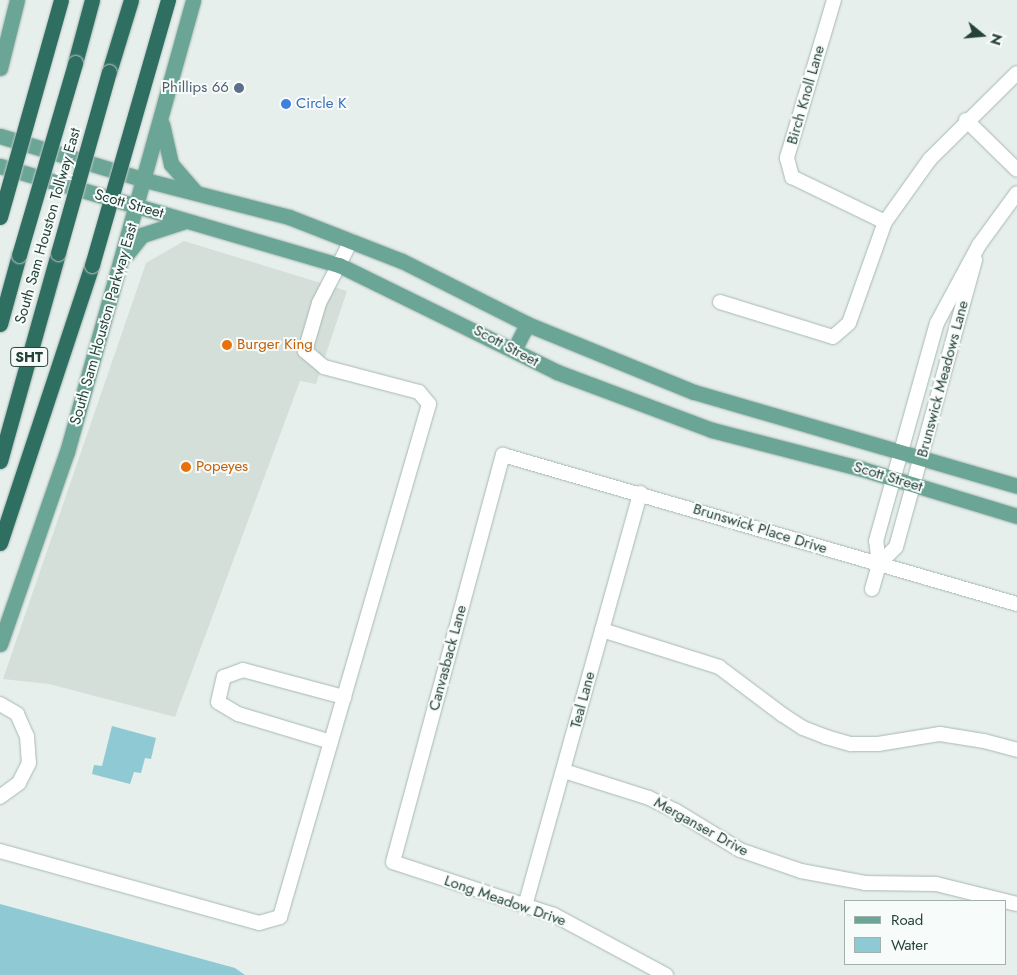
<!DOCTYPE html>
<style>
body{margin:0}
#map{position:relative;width:1017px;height:975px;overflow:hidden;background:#e6efeb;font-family:Jost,sans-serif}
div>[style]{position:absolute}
.built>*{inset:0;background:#d4dfda}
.water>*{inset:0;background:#8ec9d4}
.roads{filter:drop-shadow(0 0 1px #a8b8b2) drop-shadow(0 0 1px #a8b8b2)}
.minor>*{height:14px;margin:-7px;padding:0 7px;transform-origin:7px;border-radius:7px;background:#fff}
.major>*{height:15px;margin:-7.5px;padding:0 7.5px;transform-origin:7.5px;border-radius:7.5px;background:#6aa596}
.highway>*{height:15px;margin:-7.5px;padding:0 7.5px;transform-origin:7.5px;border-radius:7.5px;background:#2f6f62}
.bridges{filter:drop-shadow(0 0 1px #c2cac8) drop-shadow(0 0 1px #c2cac8)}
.highway-bridge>*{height:15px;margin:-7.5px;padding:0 7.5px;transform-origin:7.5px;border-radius:7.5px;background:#2f6f62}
.dots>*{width:14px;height:14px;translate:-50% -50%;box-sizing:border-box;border:2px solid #f7fbf9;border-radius:50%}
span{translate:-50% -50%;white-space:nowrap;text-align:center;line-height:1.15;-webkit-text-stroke:4px #f7fbf9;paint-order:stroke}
.shield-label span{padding:1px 4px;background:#f7fbf9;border:1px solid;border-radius:4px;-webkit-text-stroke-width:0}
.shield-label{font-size:14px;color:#24423a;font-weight:700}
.service-label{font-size:15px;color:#4e5e75}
.right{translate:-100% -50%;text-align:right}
.street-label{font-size:15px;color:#24423a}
.shop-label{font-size:15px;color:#366cbe}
.left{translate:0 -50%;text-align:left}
.food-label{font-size:15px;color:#c56008}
.legend{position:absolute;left:844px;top:900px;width:162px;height:65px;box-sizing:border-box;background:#f7fbf9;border:1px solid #a3b1ad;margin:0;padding:6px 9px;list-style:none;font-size:15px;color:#24423a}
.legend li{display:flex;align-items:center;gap:10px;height:25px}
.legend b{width:25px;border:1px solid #a3b1ad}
.north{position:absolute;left:957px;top:10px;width:50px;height:50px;-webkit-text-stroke:4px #f7fbf9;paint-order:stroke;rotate:107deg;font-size:14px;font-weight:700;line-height:20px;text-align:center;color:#24423a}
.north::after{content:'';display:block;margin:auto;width:18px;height:22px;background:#24423a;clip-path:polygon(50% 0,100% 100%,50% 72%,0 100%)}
</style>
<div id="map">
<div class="built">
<div style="clip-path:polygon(184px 241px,347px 291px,316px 384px,300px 381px,175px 717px,49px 684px,3px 679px,146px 263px)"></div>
</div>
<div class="water">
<div style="clip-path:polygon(112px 726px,156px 738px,151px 759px,145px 758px,141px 773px,134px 772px,130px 784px,92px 774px,94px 765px,102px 766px)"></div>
<div style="clip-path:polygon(0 904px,235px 968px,245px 975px,0 975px)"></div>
</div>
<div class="roads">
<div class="minor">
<div style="left:834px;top:0;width:165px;rotate:106.6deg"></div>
<div style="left:787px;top:158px;width:20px;rotate:75deg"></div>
<div style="left:792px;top:177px;width:103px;rotate:25.8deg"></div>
<div style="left:966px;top:120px;width:71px;rotate:44.4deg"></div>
<div style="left:720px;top:302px;width:118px;rotate:17.2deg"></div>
<div style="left:833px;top:337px;width:21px;rotate:-41deg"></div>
<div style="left:849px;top:323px;width:107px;rotate:-70.4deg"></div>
<div style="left:885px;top:222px;width:77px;rotate:-54.5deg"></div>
<div style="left:930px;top:159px;width:122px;rotate:-44.7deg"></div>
<div style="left:879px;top:564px;width:24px;rotate:-45deg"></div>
<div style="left:896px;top:547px;width:298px;rotate:-74.6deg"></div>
<div style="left:872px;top:589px;width:26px;rotate:-74deg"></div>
<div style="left:879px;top:564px;width:23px;rotate:-97deg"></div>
<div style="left:876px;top:541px;width:226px;rotate:-74.4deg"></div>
<div style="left:937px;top:323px;width:89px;rotate:-61.7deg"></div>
<div style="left:979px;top:245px;width:64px;rotate:-53.8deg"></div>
<div style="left:602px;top:630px;width:123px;rotate:17.5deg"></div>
<div style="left:719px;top:667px;width:80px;rotate:36.9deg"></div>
<div style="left:783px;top:715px;width:24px;rotate:33deg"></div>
<div style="left:803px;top:728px;width:25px;rotate:21deg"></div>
<div style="left:826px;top:737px;width:26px;rotate:16deg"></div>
<div style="left:851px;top:744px;width:27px"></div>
<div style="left:878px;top:744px;width:63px;rotate:-9.2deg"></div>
<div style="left:940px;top:734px;width:45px;rotate:9deg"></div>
<div style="left:984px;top:741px;width:34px;rotate:15deg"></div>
<div style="left:0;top:704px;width:20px;rotate:30deg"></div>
<div style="left:17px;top:714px;width:24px;rotate:66deg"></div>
<div style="left:27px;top:736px;width:27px;rotate:86deg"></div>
<div style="left:29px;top:763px;width:22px;rotate:117deg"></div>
<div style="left:19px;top:783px;width:24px;rotate:144deg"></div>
<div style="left:331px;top:742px;width:97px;rotate:-163.2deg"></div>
<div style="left:238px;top:714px;width:23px;rotate:-149deg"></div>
<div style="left:218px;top:702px;width:26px;rotate:-77deg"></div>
<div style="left:224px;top:677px;width:20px;rotate:-20deg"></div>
<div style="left:243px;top:670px;width:105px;rotate:15deg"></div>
<div style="left:564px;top:771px;width:89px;rotate:17.6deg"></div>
<div style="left:649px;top:798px;width:30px;rotate:26deg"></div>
<div style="left:676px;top:811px;width:75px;rotate:31.4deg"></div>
<div style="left:740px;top:850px;width:65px;rotate:19deg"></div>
<div style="left:801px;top:871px;width:65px;rotate:10.6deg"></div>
<div style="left:865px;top:883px;width:71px;rotate:0.8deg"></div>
<div style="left:936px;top:884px;width:83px;rotate:13.9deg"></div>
<div style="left:0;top:851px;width:269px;rotate:15.5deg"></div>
<div style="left:259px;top:923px;width:22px;rotate:-16deg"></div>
<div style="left:280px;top:917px;width:534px;rotate:-73.8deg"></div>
<div style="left:429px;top:404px;width:16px;rotate:-130deg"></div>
<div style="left:419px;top:392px;width:98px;rotate:-165.3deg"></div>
<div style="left:324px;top:367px;width:25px;rotate:-140deg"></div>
<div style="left:305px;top:351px;width:50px;rotate:-73.7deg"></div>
<div style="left:319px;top:303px;width:70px;rotate:-62.7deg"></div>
<div style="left:525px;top:906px;width:429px;rotate:-74.4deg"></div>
<div style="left:666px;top:975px;width:127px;rotate:-151.8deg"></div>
<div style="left:554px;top:915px;width:169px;rotate:-161.8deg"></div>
<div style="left:393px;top:862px;width:422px;rotate:-74.9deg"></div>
<div style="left:503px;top:455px;width:535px;rotate:16.17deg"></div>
</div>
<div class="major">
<div style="left:0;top:68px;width:70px;rotate:-76deg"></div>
<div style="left:162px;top:124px;width:41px;rotate:77.3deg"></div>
<div style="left:171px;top:164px;width:37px;rotate:49deg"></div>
<div style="left:0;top:136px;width:152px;rotate:16.9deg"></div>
<div style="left:145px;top:180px;width:149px;rotate:14.4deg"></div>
<div style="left:289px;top:217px;width:121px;rotate:21.3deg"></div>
<div style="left:402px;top:261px;width:140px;rotate:26.7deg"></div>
<div style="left:527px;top:324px;width:180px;rotate:22.2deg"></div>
<div style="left:694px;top:392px;width:336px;rotate:16.2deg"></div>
<div style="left:0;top:166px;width:353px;rotate:16.3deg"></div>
<div style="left:339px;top:265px;width:243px;rotate:26.1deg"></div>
<div style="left:557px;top:372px;width:165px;rotate:20.5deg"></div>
<div style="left:712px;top:430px;width:152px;rotate:14.5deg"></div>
<div style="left:859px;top:468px;width:165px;rotate:16.9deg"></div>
<div style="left:127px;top:254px;width:24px;rotate:-52deg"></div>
<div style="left:142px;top:235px;width:45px;rotate:-18deg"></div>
<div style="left:514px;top:350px;width:29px;rotate:-63deg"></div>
<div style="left:0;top:644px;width:203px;rotate:-70.8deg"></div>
<div style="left:67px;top:452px;width:469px;rotate:-74.4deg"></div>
</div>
<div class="highway">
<div style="left:75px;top:63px;width:65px;rotate:-74.9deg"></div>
<div style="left:109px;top:72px;width:75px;rotate:-73deg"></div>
<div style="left:0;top:324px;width:72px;rotate:-74.6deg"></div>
<div style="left:0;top:461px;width:216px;rotate:-74.4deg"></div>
<div style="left:0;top:543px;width:293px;rotate:-71.7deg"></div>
</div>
</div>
<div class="bridges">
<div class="highway-bridge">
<div style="left:0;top:217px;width:225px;rotate:-74.3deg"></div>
<div style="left:58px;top:253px;width:188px;rotate:-74.3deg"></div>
<div style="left:19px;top:255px;width:200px;rotate:-73.7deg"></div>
<div style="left:92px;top:265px;width:276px;rotate:-74deg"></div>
</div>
</div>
<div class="dots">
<div style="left:239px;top:88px;background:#5c6f8a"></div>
<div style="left:286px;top:104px;background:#3f7fe0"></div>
<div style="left:227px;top:345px;background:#e8710a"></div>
<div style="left:186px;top:467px;background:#e8710a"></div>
</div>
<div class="shield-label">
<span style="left:29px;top:357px">SHT</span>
</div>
<div class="service-label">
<span class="right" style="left:229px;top:88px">Phillips 66</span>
</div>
<div class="street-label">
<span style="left:806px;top:95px;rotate:-74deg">Birch Knoll Lane</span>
<span style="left:129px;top:204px;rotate:16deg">Scott Street</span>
<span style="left:48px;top:226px;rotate:-74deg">South Sam Houston Tollway East</span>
<span style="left:104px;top:324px;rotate:-74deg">South Sam Houston Parkway East</span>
<span style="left:506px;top:346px;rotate:28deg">Scott Street</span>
<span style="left:943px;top:379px;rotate:-75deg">Brunswick Meadows Lane</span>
<span style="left:888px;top:477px;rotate:17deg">Scott Street</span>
<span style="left:760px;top:529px;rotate:17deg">Brunswick Place Drive</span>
<span style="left:448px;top:658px;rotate:-75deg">Canvasback Lane</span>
<span style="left:583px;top:700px;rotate:-75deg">Teal Lane</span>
<span style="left:701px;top:827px;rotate:29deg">Merganser Drive</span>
<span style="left:505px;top:901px;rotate:19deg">Long Meadow Drive</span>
</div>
<div class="shop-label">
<span class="left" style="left:296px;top:104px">Circle K</span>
</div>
<div class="food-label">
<span class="left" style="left:237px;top:345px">Burger King</span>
<span class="left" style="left:196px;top:467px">Popeyes</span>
</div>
<ul class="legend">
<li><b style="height:6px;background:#6aa596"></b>Road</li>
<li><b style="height:14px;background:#8ec9d4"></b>Water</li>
</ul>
<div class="north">N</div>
</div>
